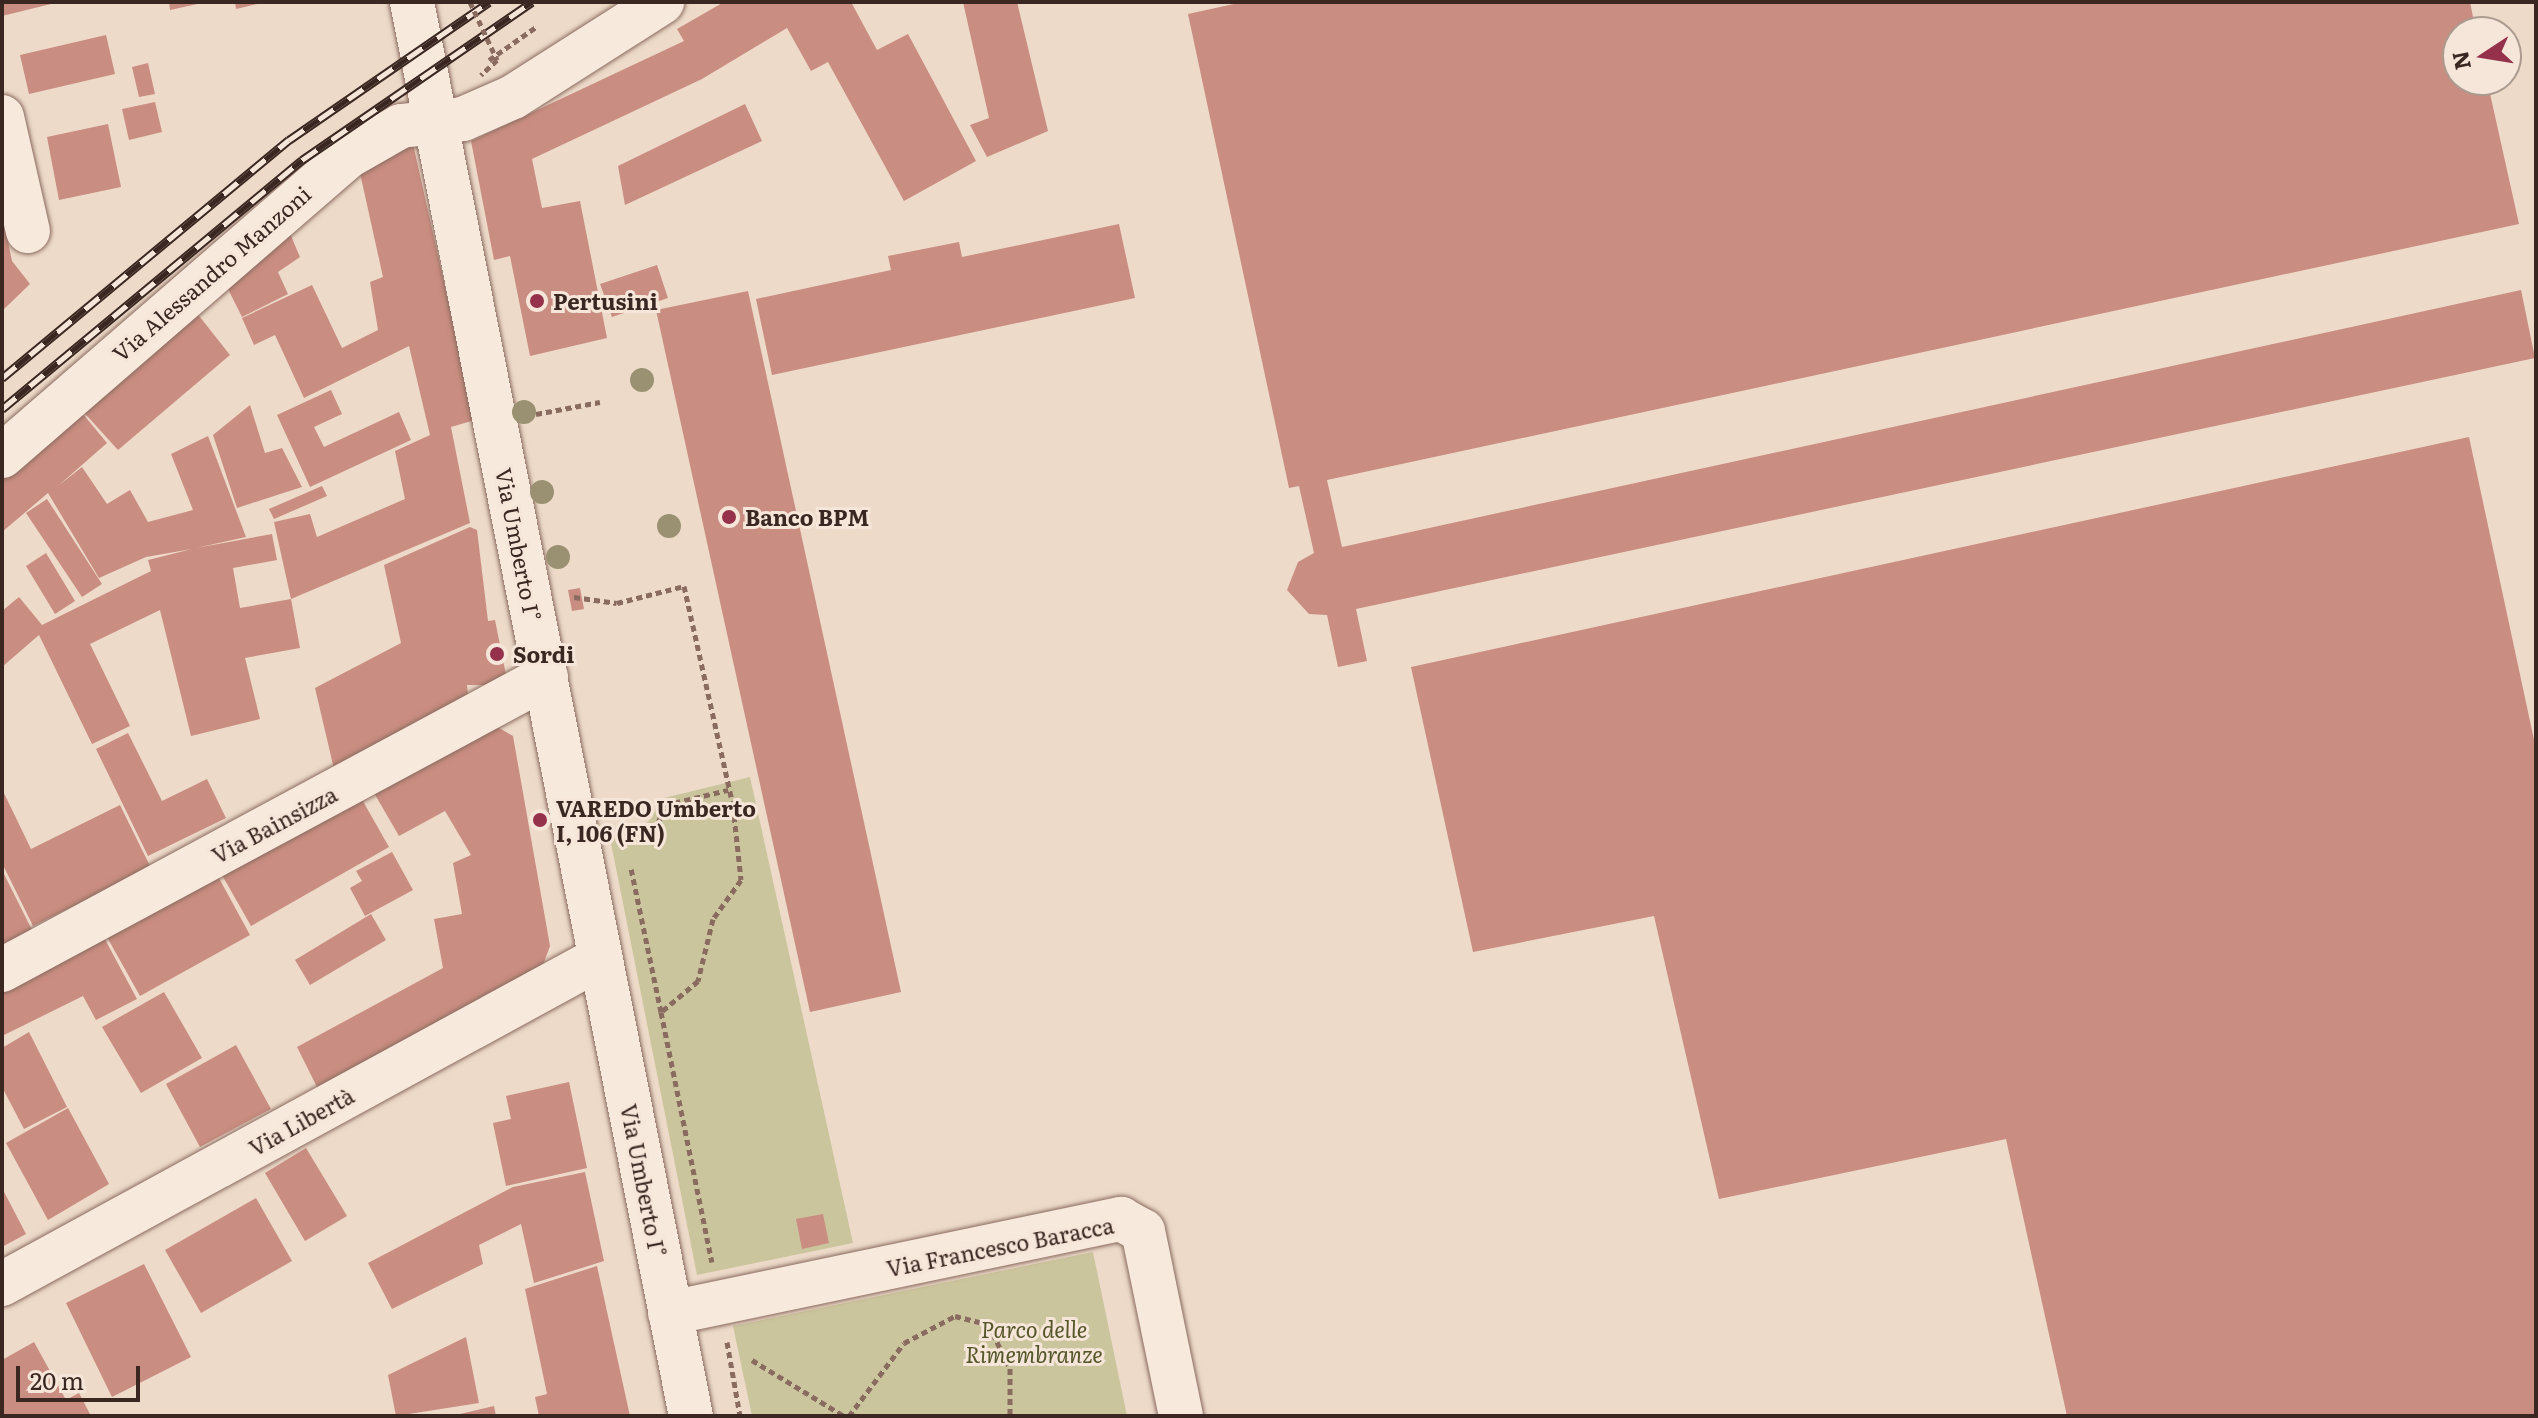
<!DOCTYPE html>
<meta charset="utf-8">
<style>
body{margin:0}
#map{position:relative;width:2538px;height:1418px;overflow:hidden;background:#eddac9;font-family:Literata,serif}
div>[style]{position:absolute}
.green>*{inset:0;background:#cbc59d}
.building>*{inset:0;background:#c98d81}
.path>*{height:5px;margin-top:-2.5px;transform-origin:0;background:repeating-linear-gradient(90deg,#896b5f 0 6px,transparent 0 10px)}
.roads{filter:drop-shadow(0 0 2px #896b5f) drop-shadow(0 0 2px #896b5f)}
.street>*{height:44px;margin:-22px;padding:0 22px;transform-origin:22px;border-radius:22px;background:#f8e9dd}
.secondary>*{height:44px;margin:-22px;padding:0 22px;transform-origin:22px;border-radius:22px;background:#f8e9dd}
.rail>*{height:9px;margin-top:-4.5px;transform-origin:0;background:repeating-linear-gradient(90deg,#f5e6d9 0 18px,#3a2721 0 36px);box-sizing:border-box;border-block:2px solid #3a2721}
.path-bridge>*{height:5px;margin-top:-2.5px;transform-origin:0;background:repeating-linear-gradient(90deg,#896b5f 0 6px,transparent 0 10px)}
.trees>*{width:24px;height:24px;margin:-12px;border-radius:50%;background:#999171}
.dots>*{width:22px;height:22px;translate:-50% -50%;box-sizing:border-box;border:4px solid #f5e6d9;border-radius:50%}
span{translate:-50% -50%;white-space:nowrap;text-align:center;line-height:1.15;-webkit-text-stroke:6px #f5e6d9;paint-order:stroke}
.street-label{font-size:22px;color:#3a2721}
.poi-label{font-size:22px;color:#3a2721;font-weight:700}
.left{translate:0 -50%;text-align:left}
.park-label{font-size:22px;color:#555629;font-style:italic}
.frame{position:absolute;inset:0;border:4px solid #3a2721;pointer-events:none}
.north{position:absolute;left:2442px;top:16px;width:80px;height:80px;box-sizing:border-box;background:#f5e6d9;border:2px solid #aa9a8f;border-radius:50%;rotate:258deg;font-size:22px;font-weight:700;line-height:32px;text-align:center;color:#3a2721}
.north::after{content:'';display:block;margin:auto;width:28px;height:36px;background:#95314a;clip-path:polygon(50% 0,100% 100%,50% 72%,0 100%)}
.scale{position:absolute;left:16px;top:1366px;width:124px;height:36px;box-sizing:border-box;border:4px solid #3a2721;border-top:0;padding-left:10px;font-size:24px;line-height:28px;white-space:nowrap;color:#3a2721;-webkit-text-stroke:6px #f5e6d9;paint-order:stroke}
</style>
<div id="map">
<div class="green">
<div style="clip-path:polygon(750px 777px,853px 1243px,697px 1275px,610px 838px,634px 833px,652px 818px,660px 799px)"></div>
<div style="clip-path:polygon(1093px 1252px,1127px 1416px,752px 1416px,733px 1326px)"></div>
</div>
<div class="building">
<div style="clip-path:polygon(2px 2px,54px 2px,55px 3px,2px 16px)"></div>
<div style="clip-path:polygon(169px 2px,202px 2px,202px 3px,170px 10px)"></div>
<div style="clip-path:polygon(235px 2px,261px 2px,261px 3px,236px 9px)"></div>
<div style="clip-path:polygon(724px 2px,851px 2px,877px 50px,908px 34px,976px 161px,904px 201px,828px 62px,811px 71px,787px 28px,702px 79px,532px 159px,542px 208px,580px 201px,607px 338px,530px 356px,510px 256px,494px 260px,471px 141px,684px 41px,677px 29px)"></div>
<div style="clip-path:polygon(963px 2px,1017px 2px,1048px 131px,987px 157px,970px 125px,989px 118px)"></div>
<div style="clip-path:polygon(1243px 2px,2470px 2px,2476px 32px,2458px 32px,2458px 80px,2487px 80px,2519px 224px,1327px 480px,1342px 547px,2521px 290px,2535px 358px,1356px 609px,1367px 661px,1338px 667px,1327px 615px,1309px 614px,1287px 590px,1298px 562px,1314px 553px,1299px 486px,1289px 488px,1188px 14px)"></div>
<div style="clip-path:polygon(106px 35px,115px 74px,29px 94px,20px 55px)"></div>
<div style="clip-path:polygon(148px 63px,155px 94px,139px 97px,132px 67px)"></div>
<div style="clip-path:polygon(155px 102px,162px 132px,129px 140px,122px 109px)"></div>
<div style="clip-path:polygon(745px 104px,762px 141px,625px 205px,618px 166px)"></div>
<div style="clip-path:polygon(108px 124px,121px 187px,59px 200px,47px 137px)"></div>
<div style="clip-path:polygon(413px 144px,475px 420px,451px 427px,470px 523px,291px 599px,274px 522px,310px 514px,317px 537px,405px 499px,395px 451px,430px 435px,409px 346px,304px 398px,275px 335px,254px 345px,242px 318px,312px 285px,342px 348px,378px 330px,370px 282px,383px 277px,358px 164px)"></div>
<div style="clip-path:polygon(3px 218px,12px 261px,30px 284px,2px 311px)"></div>
<div style="clip-path:polygon(1119px 224px,1135px 298px,772px 375px,756px 299px,891px 270px,888px 256px,959px 242px,962px 257px)"></div>
<div style="clip-path:polygon(288px 229px,300px 257px,278px 272px,288px 294px,242px 317px,221px 275px)"></div>
<div style="clip-path:polygon(657px 265px,668px 298px,612px 317px,600px 284px)"></div>
<div style="clip-path:polygon(748px 291px,901px 992px,810px 1012px,656px 310px)"></div>
<div style="clip-path:polygon(192px 307px,230px 355px,118px 450px,79px 407px)"></div>
<div style="clip-path:polygon(331px 390px,342px 414px,314px 427px,324px 447px,399px 412px,411px 440px,310px 487px,277px 415px)"></div>
<div style="clip-path:polygon(250px 405px,265px 453px,282px 448px,302px 487px,237px 508px,213px 435px)"></div>
<div style="clip-path:polygon(78px 408px,107px 443px,58px 486px,82px 467px,107px 504px,130px 490px,148px 522px,193px 510px,171px 454px,208px 436px,246px 537px,196px 548px,272px 534px,277px 560px,233px 568px,240px 608px,291px 599px,300px 648px,245px 658px,260px 719px,191px 736px,160px 610px,90px 644px,130px 726px,92px 744px,39px 635px,2px 667px,2px 611px,19px 597px,42px 625px,151px 571px,148px 560px,192px 549px,146px 557px,99px 578px,48px 493px,2px 532px,2px 472px)"></div>
<div style="clip-path:polygon(2469px 437px,2536px 749px,2536px 1416px,2067px 1416px,2006px 1139px,1719px 1199px,1654px 916px,1473px 952px,1411px 667px)"></div>
<div style="clip-path:polygon(322px 486px,327px 496px,274px 519px,269px 509px)"></div>
<div style="clip-path:polygon(47px 499px,102px 584px,82px 597px,26px 513px)"></div>
<div style="clip-path:polygon(470px 527px,477px 530px,488px 621px,495px 620px,508px 685px,467px 685px,468px 696px,334px 769px,315px 688px,401px 643px,384px 565px)"></div>
<div style="clip-path:polygon(46px 553px,75px 601px,55px 614px,26px 566px)"></div>
<div style="clip-path:polygon(580px 588px,584px 609px,572px 611px,568px 590px)"></div>
<div style="clip-path:polygon(492px 724px,513px 736px,550px 946px,543px 965px,317px 1087px,297px 1047px,443px 968px,434px 919px,462px 914px,453px 863px,471px 855px,445px 811px,399px 836px,370px 786px)"></div>
<div style="clip-path:polygon(128px 733px,162px 801px,207px 779px,226px 818px,148px 856px,96px 749px)"></div>
<div style="clip-path:polygon(2px 789px,31px 849px,120px 805px,151px 868px,33px 926px,2px 863px)"></div>
<div style="clip-path:polygon(356px 789px,389px 847px,251px 926px,218px 868px)"></div>
<div style="clip-path:polygon(392px 852px,413px 890px,365px 916px,350px 888px,362px 881px,356px 871px)"></div>
<div style="clip-path:polygon(214px 869px,250px 935px,140px 996px,103px 930px)"></div>
<div style="clip-path:polygon(2px 870px,32px 930px,2px 944px)"></div>
<div style="clip-path:polygon(371px 914px,386px 940px,310px 985px,295px 960px)"></div>
<div style="clip-path:polygon(100px 930px,137px 999px,96px 1020px,83px 996px,2px 1036px,2px 982px)"></div>
<div style="clip-path:polygon(164px 992px,202px 1058px,141px 1093px,102px 1027px)"></div>
<div style="clip-path:polygon(29px 1032px,67px 1107px,24px 1129px,2px 1087px,2px 1048px)"></div>
<div style="clip-path:polygon(236px 1045px,271px 1109px,200px 1147px,166px 1084px)"></div>
<div style="clip-path:polygon(569px 1082px,587px 1168px,506px 1186px,493px 1123px,511px 1119px,506px 1096px)"></div>
<div style="clip-path:polygon(68px 1108px,109px 1184px,48px 1220px,6px 1143px)"></div>
<div style="clip-path:polygon(306px 1148px,347px 1216px,305px 1241px,265px 1173px)"></div>
<div style="clip-path:polygon(585px 1172px,604px 1261px,534px 1283px,521px 1224px,479px 1245px,483px 1264px,392px 1309px,368px 1263px,513px 1187px)"></div>
<div style="clip-path:polygon(2px 1188px,26px 1234px,2px 1247px)"></div>
<div style="clip-path:polygon(256px 1198px,292px 1261px,201px 1313px,165px 1250px)"></div>
<div style="clip-path:polygon(823px 1214px,829px 1243px,802px 1249px,796px 1219px)"></div>
<div style="clip-path:polygon(144px 1264px,191px 1357px,112px 1397px,66px 1303px)"></div>
<div style="clip-path:polygon(597px 1266px,630px 1416px,539px 1416px,535px 1397px,547px 1394px,525px 1289px)"></div>
<div style="clip-path:polygon(466px 1337px,479px 1403px,396px 1416px,388px 1375px)"></div>
<div style="clip-path:polygon(34px 1342px,66px 1400px,79px 1393px,91px 1416px,2px 1416px,2px 1360px)"></div>
<div style="clip-path:polygon(494px 1406px,496px 1416px,456px 1416px,456px 1415px)"></div>
</div>
<div class="path">
<div style="left:489px;top:60px;width:57px;rotate:-35.1deg"></div>
<div style="left:536px;top:414px;width:65px;rotate:-10.6deg"></div>
<div style="left:574px;top:597px;width:43px;rotate:7.9deg"></div>
<div style="left:617px;top:603px;width:69px;rotate:-14.2deg"></div>
<div style="left:684px;top:586px;width:225px;rotate:77.4deg"></div>
<div style="left:733px;top:806px;width:74px;rotate:83.8deg"></div>
<div style="left:741px;top:880px;width:48px;rotate:125.7deg"></div>
<div style="left:713px;top:919px;width:64px;rotate:103.6deg"></div>
<div style="left:698px;top:981px;width:48px;rotate:140deg"></div>
<div style="left:661px;top:1012px;width:146px;rotate:-101.8deg"></div>
<div style="left:625px;top:843px;width:39px;rotate:-31deg"></div>
<div style="left:658px;top:823px;width:19px;rotate:-69deg"></div>
<div style="left:665px;top:805px;width:65px;rotate:-13.4deg"></div>
<div style="left:661px;top:1012px;width:255px;rotate:78.5deg"></div>
<div style="left:727px;top:1342px;width:75px;rotate:80deg"></div>
<div style="left:752px;top:1360px;width:108px;rotate:31.3deg"></div>
<div style="left:849px;top:1416px;width:91px;rotate:-53deg"></div>
<div style="left:904px;top:1343px;width:58px;rotate:-27.9deg"></div>
<div style="left:955px;top:1316px;width:34px;rotate:14deg"></div>
<div style="left:988px;top:1324px;width:49px;rotate:63.4deg"></div>
<div style="left:1010px;top:1368px;width:48px;rotate:90deg"></div>
</div>
<div class="roads">
<div class="street">
<div style="left:2px;top:117px;width:117px;rotate:77.2deg"></div>
<div style="left:2px;top:456px;width:457px;rotate:-40.9deg"></div>
<div style="left:347px;top:157px;width:62px;rotate:-29.9deg"></div>
<div style="left:401px;top:126px;width:62px;rotate:-6.4deg"></div>
<div style="left:463px;top:119px;width:55px;rotate:-23.7deg"></div>
<div style="left:513px;top:97px;width:177px;rotate:-32.5deg"></div>
<div style="left:2px;top:970px;width:618px;rotate:-28.31deg"></div>
<div style="left:2px;top:1284px;width:681px;rotate:-28.6deg"></div>
<div style="left:670px;top:1313px;width:461px;rotate:-11.8deg"></div>
<div style="left:1121px;top:1219px;width:25px;rotate:29deg"></div>
<div style="left:1143px;top:1231px;width:189px;rotate:78.4deg"></div>
</div>
<div class="secondary">
<div style="left:412px;top:2px;width:1441px;rotate:78.84deg"></div>
</div>
</div>
<div class="rail">
<div style="left:2px;top:378px;width:373px;rotate:-39.7deg"></div>
<div style="left:289px;top:140px;width:243px;rotate:-34.6deg"></div>
<div style="left:2px;top:409px;width:390px;rotate:-39.7deg"></div>
<div style="left:302px;top:160px;width:279px;rotate:-34.5deg"></div>
</div>
<div class="path-bridge">
<div style="left:470px;top:2px;width:64px;rotate:65deg"></div>
<div style="left:497px;top:60px;width:22px;rotate:137deg"></div>
</div>
<div class="trees">
<div style="left:642px;top:380px"></div>
<div style="left:524px;top:412px"></div>
<div style="left:542px;top:492px"></div>
<div style="left:669px;top:526px"></div>
<div style="left:558px;top:557px"></div>
</div>
<div class="dots">
<div style="left:537px;top:301px;background:#95314a"></div>
<div style="left:729px;top:517px;background:#95314a"></div>
<div style="left:497px;top:654px;background:#95314a"></div>
<div style="left:540px;top:820px;background:#95314a"></div>
</div>
<div class="street-label">
<span style="left:211px;top:273px;rotate:-41deg">Via Alessandro Manzoni</span>
<span style="left:519px;top:544px;rotate:79deg">Via Umberto I°</span>
<span style="left:274px;top:824px;rotate:-28deg">Via Bainsizza</span>
<span style="left:301px;top:1121px;rotate:-29deg">Via Libertà</span>
<span style="left:644px;top:1180px;rotate:79deg">Via Umberto I°</span>
<span style="left:1000px;top:1246px;rotate:-11deg">Via Francesco Baracca</span>
</div>
<div class="poi-label">
<span class="left" style="left:553px;top:301px">Pertusini</span>
<span class="left" style="left:745px;top:517px">Banco BPM</span>
<span class="left" style="left:513px;top:654px">Sordi</span>
<span class="left" style="left:556px;top:820px">VAREDO Umberto<br>I, 106 (FN)</span>
</div>
<div class="park-label">
<span style="left:1034px;top:1341px">Parco delle<br>Rimembranze</span>
</div>
<div class="frame"></div>
<div class="north">N</div>
<div class="scale">20 m</div>
</div>
